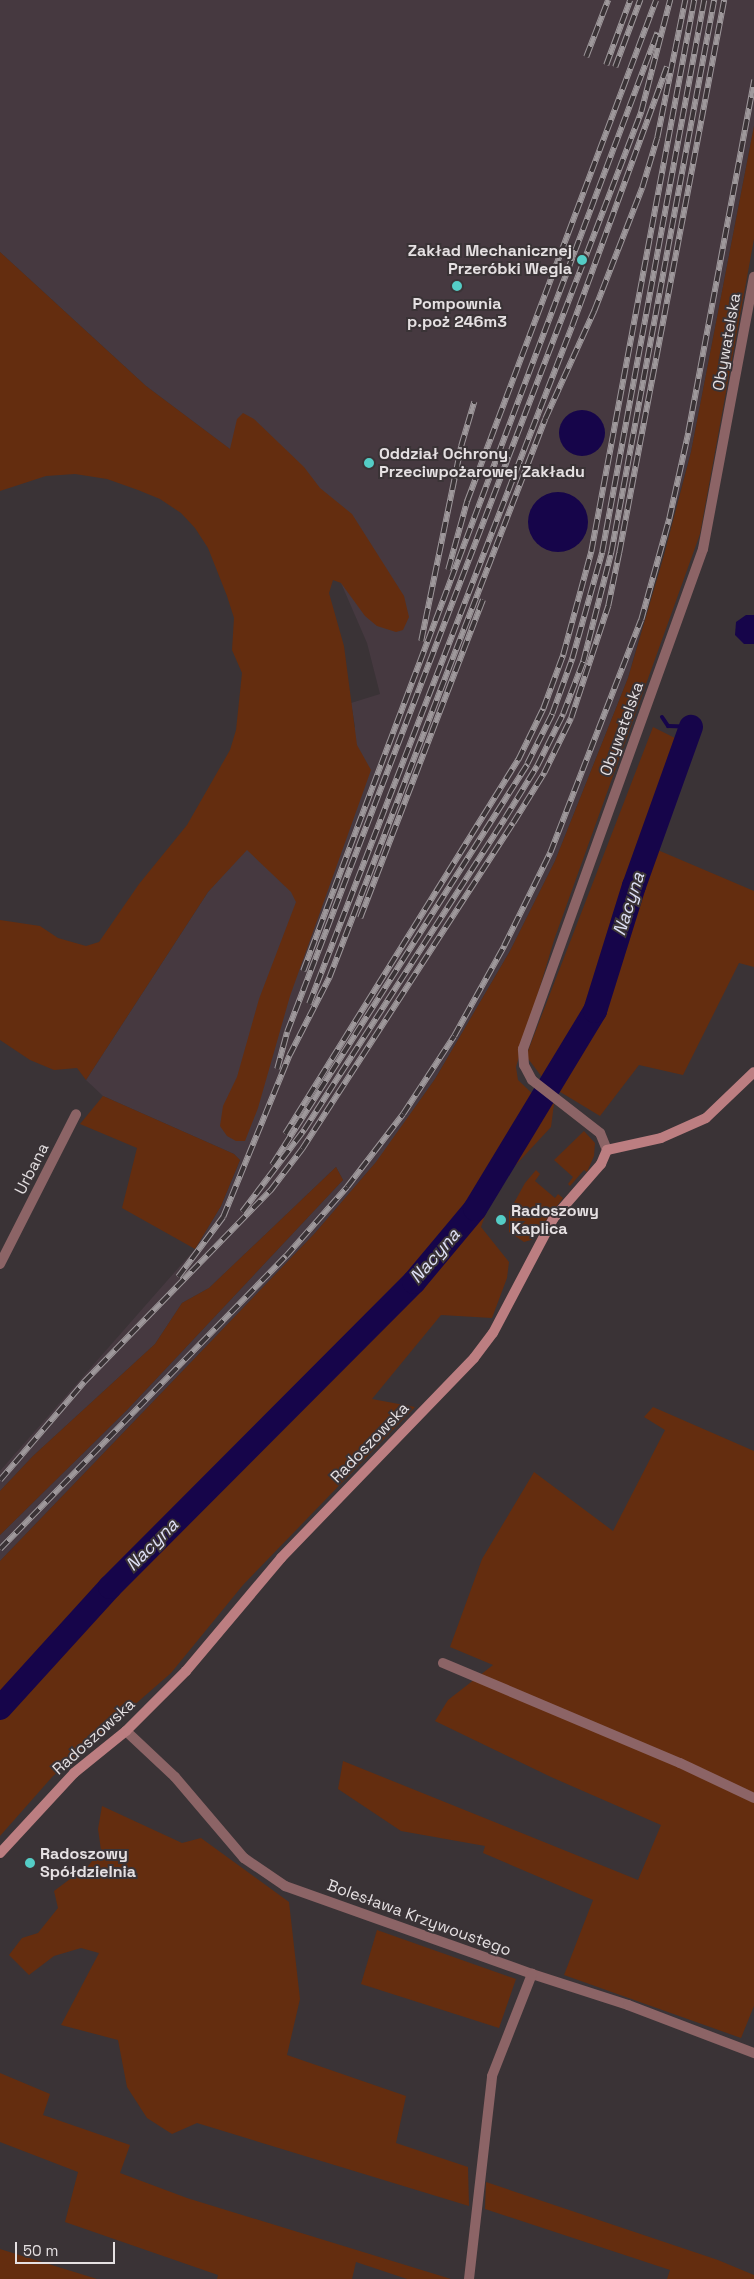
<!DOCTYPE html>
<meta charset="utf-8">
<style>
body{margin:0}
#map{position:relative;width:754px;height:2279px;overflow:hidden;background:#3a3336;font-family:"Space Grotesk",sans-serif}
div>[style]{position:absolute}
.built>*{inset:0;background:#463940}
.green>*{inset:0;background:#642d0f}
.water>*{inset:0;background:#16054a}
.round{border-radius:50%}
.stream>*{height:4px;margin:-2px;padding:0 2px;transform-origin:2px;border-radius:2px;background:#16054a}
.river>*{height:24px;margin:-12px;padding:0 12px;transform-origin:12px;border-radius:12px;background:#16054a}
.street>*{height:10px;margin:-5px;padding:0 5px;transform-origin:5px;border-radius:5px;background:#8c6466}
.secondary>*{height:10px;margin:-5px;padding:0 5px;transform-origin:5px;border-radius:5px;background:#bc7e81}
.rail>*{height:5.5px;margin-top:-2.75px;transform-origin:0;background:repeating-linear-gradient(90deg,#3a3336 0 11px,#9e989b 0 22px);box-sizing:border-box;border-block:1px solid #9e989b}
.dots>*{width:14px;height:14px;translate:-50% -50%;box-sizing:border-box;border:2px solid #3a3336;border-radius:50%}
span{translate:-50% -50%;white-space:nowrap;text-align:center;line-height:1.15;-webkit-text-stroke:4px #3a3336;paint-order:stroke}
.poi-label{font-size:16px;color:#e5e0e2;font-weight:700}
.right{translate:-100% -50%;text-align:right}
.left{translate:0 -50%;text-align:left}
.street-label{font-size:16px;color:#e5e0e2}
.water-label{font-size:18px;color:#dee0f5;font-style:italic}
.scale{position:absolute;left:15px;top:2242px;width:100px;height:22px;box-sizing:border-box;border:2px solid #e5e0e2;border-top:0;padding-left:6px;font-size:15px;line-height:18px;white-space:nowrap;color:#e5e0e2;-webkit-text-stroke:4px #3a3336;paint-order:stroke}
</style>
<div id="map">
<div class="built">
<div style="clip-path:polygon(0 0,754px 0,754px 126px,691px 452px,628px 678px,555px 861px,510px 951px,435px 1079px,378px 1160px,315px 1233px,0 1561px,0 1535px,127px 1410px,343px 1180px,336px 1167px,209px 1288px,182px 1303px,155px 1344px,33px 1456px,0 1491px,0 1471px,195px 1249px,221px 1206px,240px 1160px,234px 1154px,103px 1096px,86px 1080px,208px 892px,355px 727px,351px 703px,380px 694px,367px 643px,341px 583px,302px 520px,247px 462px,146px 386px,0 252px)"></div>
</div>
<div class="green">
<div style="clip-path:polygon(754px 126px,754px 239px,700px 534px,554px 940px,516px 1067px,518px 1080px,536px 1097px,473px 1207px,302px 1387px,104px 1586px,0 1702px,0 1561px,315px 1233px,376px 1162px,435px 1079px,510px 951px,555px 861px,628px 678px,664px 555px,691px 452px)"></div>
<div style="clip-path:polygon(0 252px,146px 386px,230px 449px,237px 419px,243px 413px,254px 419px,304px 467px,320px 488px,352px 514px,404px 596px,409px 617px,403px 630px,396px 632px,377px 626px,365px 616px,341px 583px,333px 580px,329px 593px,344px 646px,357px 745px,371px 770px,290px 996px,258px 1108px,245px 1141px,236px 1141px,227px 1136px,220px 1126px,223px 1106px,237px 1077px,259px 999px,296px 902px,291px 892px,247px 850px,208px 892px,86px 1080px,77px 1068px,54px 1070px,30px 1060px,0 1040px,0 920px,40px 926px,58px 938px,86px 946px,99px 942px,139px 884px,187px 825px,230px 750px,236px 730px,242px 673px,232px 650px,234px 618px,227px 596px,208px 548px,195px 528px,181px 513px,160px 499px,138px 490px,107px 479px,75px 474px,46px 476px,0 491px)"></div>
<div style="clip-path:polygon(653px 727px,681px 741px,616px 912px,591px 1006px,545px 1081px,526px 1056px)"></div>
<div style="clip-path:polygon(653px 848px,754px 891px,754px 967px,739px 963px,683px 1075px,639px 1065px,600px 1116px,552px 1087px,598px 1011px)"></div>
<div style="clip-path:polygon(103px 1096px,234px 1154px,240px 1160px,221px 1206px,195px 1249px,122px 1208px,137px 1148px,80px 1124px)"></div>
<div style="clip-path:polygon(545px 1099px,554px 1104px,551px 1127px,512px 1169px,487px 1210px,481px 1227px,509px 1262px,507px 1278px,492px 1318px,441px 1315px,372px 1399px,415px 1407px,243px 1585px,171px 1673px,53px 1776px,0 1836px,0 1716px,112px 1591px,415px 1290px,477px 1211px)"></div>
<div style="clip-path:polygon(584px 1131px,595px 1143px,594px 1156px,587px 1172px,584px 1170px,570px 1186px,568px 1184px,573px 1177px,554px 1160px)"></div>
<div style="clip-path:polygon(336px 1167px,343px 1180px,127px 1410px,0 1535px,0 1491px,33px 1456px,155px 1344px,182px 1303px,209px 1288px)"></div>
<div style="clip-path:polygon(536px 1170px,540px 1174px,535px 1181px,555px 1198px,558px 1194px,563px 1198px,531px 1240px,524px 1242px,509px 1232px,509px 1212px,525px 1183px)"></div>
<div style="clip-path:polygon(653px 1407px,754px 1451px,754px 2006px,741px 2038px,564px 1975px,593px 1900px,483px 1853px,485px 1846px,401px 1831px,338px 1789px,343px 1761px,638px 1880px,661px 1825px,551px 1777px,435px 1721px,448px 1700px,493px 1665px,450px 1647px,482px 1559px,534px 1472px,613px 1531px,665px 1430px,644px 1417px)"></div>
<div style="clip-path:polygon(102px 1806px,182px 1843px,201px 1838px,289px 1902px,300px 1999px,287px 2055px,406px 2096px,396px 2143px,468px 2167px,469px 2206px,197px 2123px,172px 2134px,147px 2118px,127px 2087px,118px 2040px,61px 2025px,99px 1953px,81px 1948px,54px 1956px,29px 1975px,9px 1955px,22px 1938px,38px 1933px,58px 1908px,54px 1891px,74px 1876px,80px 1876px,101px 1850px,98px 1829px)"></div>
<div style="clip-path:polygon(377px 1930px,516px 1979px,499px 2028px,361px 1984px)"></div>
<div style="clip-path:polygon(0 2073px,50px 2094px,43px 2115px,130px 2145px,120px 2173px,187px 2198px,451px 2279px,407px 2279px,356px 2262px,352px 2279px,217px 2279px,218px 2275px,65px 2222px,78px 2172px,0 2142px)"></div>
<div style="clip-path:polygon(486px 2182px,718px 2260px,754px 2275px,754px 2279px,667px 2279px,670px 2270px,485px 2209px)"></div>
<div style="clip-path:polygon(0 2249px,97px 2279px,0 2279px)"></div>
</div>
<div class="water">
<div class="round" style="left:559px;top:410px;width:46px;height:46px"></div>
<div class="round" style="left:528px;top:492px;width:60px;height:60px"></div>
<div style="clip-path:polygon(746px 615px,754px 615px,754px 644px,744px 644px,735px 635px,736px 622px)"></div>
</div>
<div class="stream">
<div style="left:662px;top:717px;width:11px;rotate:56deg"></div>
<div style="left:668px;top:726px;width:23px;rotate:2deg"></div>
</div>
<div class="river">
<div style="left:0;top:1708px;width:164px;rotate:-47.7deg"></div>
<div style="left:110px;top:1587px;width:431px;rotate:-45.1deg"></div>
<div style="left:414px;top:1282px;width:95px;rotate:-50.1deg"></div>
<div style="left:475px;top:1209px;width:232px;rotate:-58.8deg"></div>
<div style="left:595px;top:1011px;width:131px;rotate:-72.7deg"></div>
<div style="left:634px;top:886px;width:169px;rotate:-70.3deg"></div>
</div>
<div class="street">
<div style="left:607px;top:1150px;width:18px;rotate:-112deg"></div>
<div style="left:600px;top:1133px;width:86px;rotate:-142.1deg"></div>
<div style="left:532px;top:1080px;width:17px;rotate:-118deg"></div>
<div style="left:524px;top:1065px;width:16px;rotate:-94deg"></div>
<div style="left:523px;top:1049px;width:531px;rotate:-70.2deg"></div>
<div style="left:703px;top:549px;width:277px;rotate:-79.4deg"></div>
<div style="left:0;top:1264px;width:168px;rotate:-63.1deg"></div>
<div style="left:443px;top:1663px;width:257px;rotate:22.9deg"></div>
<div style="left:680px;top:1763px;width:82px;rotate:25.3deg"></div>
<div style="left:126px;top:1731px;width:67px;rotate:43.2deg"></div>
<div style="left:175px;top:1777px;width:106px;rotate:49.6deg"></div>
<div style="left:244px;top:1858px;width:50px;rotate:34.3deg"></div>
<div style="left:285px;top:1886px;width:262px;rotate:19.6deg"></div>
<div style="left:532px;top:1974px;width:101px;rotate:17.9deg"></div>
<div style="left:628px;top:2005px;width:135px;rotate:20.9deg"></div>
<div style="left:469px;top:2279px;width:204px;rotate:-83.5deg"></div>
<div style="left:492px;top:2076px;width:110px;rotate:-68.6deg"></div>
</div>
<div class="secondary">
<div style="left:0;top:1853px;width:109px;rotate:-47.2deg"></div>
<div style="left:74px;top:1773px;width:67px;rotate:-38.9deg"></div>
<div style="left:126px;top:1731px;width:85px;rotate:-45deg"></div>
<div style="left:186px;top:1671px;width:148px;rotate:-49.9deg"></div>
<div style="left:281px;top:1558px;width:278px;rotate:-46deg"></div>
<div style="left:474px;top:1358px;width:31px;rotate:-53deg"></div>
<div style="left:493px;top:1333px;width:129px;rotate:-62.2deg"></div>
<div style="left:553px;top:1219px;width:73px;rotate:-48.9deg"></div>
<div style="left:601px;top:1164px;width:15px;rotate:-67deg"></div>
<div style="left:607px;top:1150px;width:55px;rotate:-12.5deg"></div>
<div style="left:661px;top:1138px;width:49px;rotate:-24deg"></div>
<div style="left:706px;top:1118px;width:66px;rotate:-43.8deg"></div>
</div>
<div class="rail">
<div style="left:586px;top:57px;width:61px;rotate:-68.9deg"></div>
<div style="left:606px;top:65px;width:69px;rotate:-69.7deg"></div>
<div style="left:615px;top:67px;width:72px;rotate:-69.5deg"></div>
<div style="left:448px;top:570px;width:72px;rotate:-74.6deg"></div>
<div style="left:467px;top:501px;width:535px;rotate:-69.33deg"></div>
<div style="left:421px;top:641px;width:199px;rotate:-78.4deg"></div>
<div style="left:461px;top:446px;width:46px;rotate:-73.5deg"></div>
<div style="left:360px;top:918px;width:341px;rotate:-68.9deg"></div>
<div style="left:303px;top:971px;width:1003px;rotate:-69.32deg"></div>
<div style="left:309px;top:1004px;width:727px;rotate:-68.8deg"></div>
<div style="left:572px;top:326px;width:276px;rotate:-69.9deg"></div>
<div style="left:277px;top:1069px;width:38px;rotate:-75deg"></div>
<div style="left:287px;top:1032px;width:986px;rotate:-68.95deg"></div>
<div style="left:641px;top:112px;width:116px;rotate:-75.5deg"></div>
<div style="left:285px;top:1134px;width:441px;rotate:-58.1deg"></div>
<div style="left:518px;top:760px;width:57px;rotate:-63.9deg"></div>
<div style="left:543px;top:709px;width:58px;rotate:-69.7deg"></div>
<div style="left:563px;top:655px;width:107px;rotate:-74.8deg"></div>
<div style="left:591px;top:552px;width:562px;rotate:-79.43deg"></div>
<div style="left:272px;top:1165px;width:475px;rotate:-57.5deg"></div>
<div style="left:527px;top:764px;width:56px;rotate:-63.4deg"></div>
<div style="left:552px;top:714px;width:59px;rotate:-70deg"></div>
<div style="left:572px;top:659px;width:111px;rotate:-74.3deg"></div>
<div style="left:602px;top:552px;width:561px;rotate:-79.53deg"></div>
<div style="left:242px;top:1212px;width:103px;rotate:-52.9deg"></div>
<div style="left:304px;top:1130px;width:371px;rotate:-57.2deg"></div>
<div style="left:505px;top:818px;width:61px;rotate:-58.4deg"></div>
<div style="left:537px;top:766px;width:58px;rotate:-63.4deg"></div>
<div style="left:563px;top:714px;width:56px;rotate:-69deg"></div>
<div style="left:583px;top:662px;width:113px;rotate:-75.6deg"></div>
<div style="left:611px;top:553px;width:563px;rotate:-79.45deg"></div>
<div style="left:178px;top:1277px;width:75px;rotate:-53.1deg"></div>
<div style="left:223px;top:1217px;width:174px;rotate:-67.7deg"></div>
<div style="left:289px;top:1056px;width:88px;rotate:-62.9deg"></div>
<div style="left:329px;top:978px;width:599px;rotate:-68.87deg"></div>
<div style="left:545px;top:419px;width:119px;rotate:-65.6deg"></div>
<div style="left:594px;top:311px;width:132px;rotate:-68.7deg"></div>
<div style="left:642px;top:188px;width:52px;rotate:-73.3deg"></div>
<div style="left:657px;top:138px;width:141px;rotate:-78.5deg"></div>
<div style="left:0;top:1480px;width:129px;rotate:-49.4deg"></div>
<div style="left:84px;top:1382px;width:267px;rotate:-45.8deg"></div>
<div style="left:270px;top:1191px;width:53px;rotate:-52.7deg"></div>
<div style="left:302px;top:1149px;width:388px;rotate:-57.1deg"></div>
<div style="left:513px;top:823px;width:59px;rotate:-58.2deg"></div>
<div style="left:544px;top:773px;width:61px;rotate:-63.9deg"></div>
<div style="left:571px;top:718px;width:118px;rotate:-71.7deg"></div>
<div style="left:608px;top:606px;width:54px;rotate:-78.3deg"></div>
<div style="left:619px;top:553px;width:563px;rotate:-79.25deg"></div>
<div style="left:0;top:1549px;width:409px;rotate:-45.7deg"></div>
<div style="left:286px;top:1256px;width:92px;rotate:-48.5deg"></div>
<div style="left:347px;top:1187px;width:92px;rotate:-52.5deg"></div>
<div style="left:403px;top:1114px;width:93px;rotate:-56.8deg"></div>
<div style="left:454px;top:1036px;width:103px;rotate:-60.9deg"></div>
<div style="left:504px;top:946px;width:104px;rotate:-63.7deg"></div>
<div style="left:550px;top:853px;width:250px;rotate:-68.7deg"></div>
<div style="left:641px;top:620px;width:105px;rotate:-74.5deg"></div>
<div style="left:669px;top:519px;width:88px;rotate:-77.5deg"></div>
<div style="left:688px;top:433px;width:359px;rotate:-79.4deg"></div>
</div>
<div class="dots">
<div style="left:582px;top:260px;background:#54cdc6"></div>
<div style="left:457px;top:286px;background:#54cdc6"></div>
<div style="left:369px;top:463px;background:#54cdc6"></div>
<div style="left:501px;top:1220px;background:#54cdc6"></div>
<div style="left:30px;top:1863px;background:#54cdc6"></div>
</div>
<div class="poi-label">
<span class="right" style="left:572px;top:260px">Zakład Mechanicznej<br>Przeróbki Wegla</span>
<span style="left:457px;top:313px">Pompownia<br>p.poż 246m3</span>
<span class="left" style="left:379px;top:463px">Oddział Ochrony<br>Przeciwpożarowej Zakładu</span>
<span class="left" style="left:511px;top:1220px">Radoszowy<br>Kaplica</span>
<span class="left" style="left:40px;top:1863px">Radoszowy<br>Spółdzielnia</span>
</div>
<div class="street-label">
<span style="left:727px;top:342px;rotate:-80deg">Obywatelska</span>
<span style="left:622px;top:729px;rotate:-70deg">Obywatelska</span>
<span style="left:32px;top:1169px;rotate:-63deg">Urbana</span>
<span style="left:370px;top:1443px;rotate:-46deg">Radoszowska</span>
<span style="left:94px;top:1737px;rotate:-42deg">Radoszowska</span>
<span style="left:419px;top:1918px;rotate:20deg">Bolesława Krzywoustego</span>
</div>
<div class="water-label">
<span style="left:629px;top:904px;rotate:-72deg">Nacyna</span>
<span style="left:435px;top:1256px;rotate:-49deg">Nacyna</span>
<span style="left:152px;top:1545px;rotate:-45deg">Nacyna</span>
</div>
<div class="scale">50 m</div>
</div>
